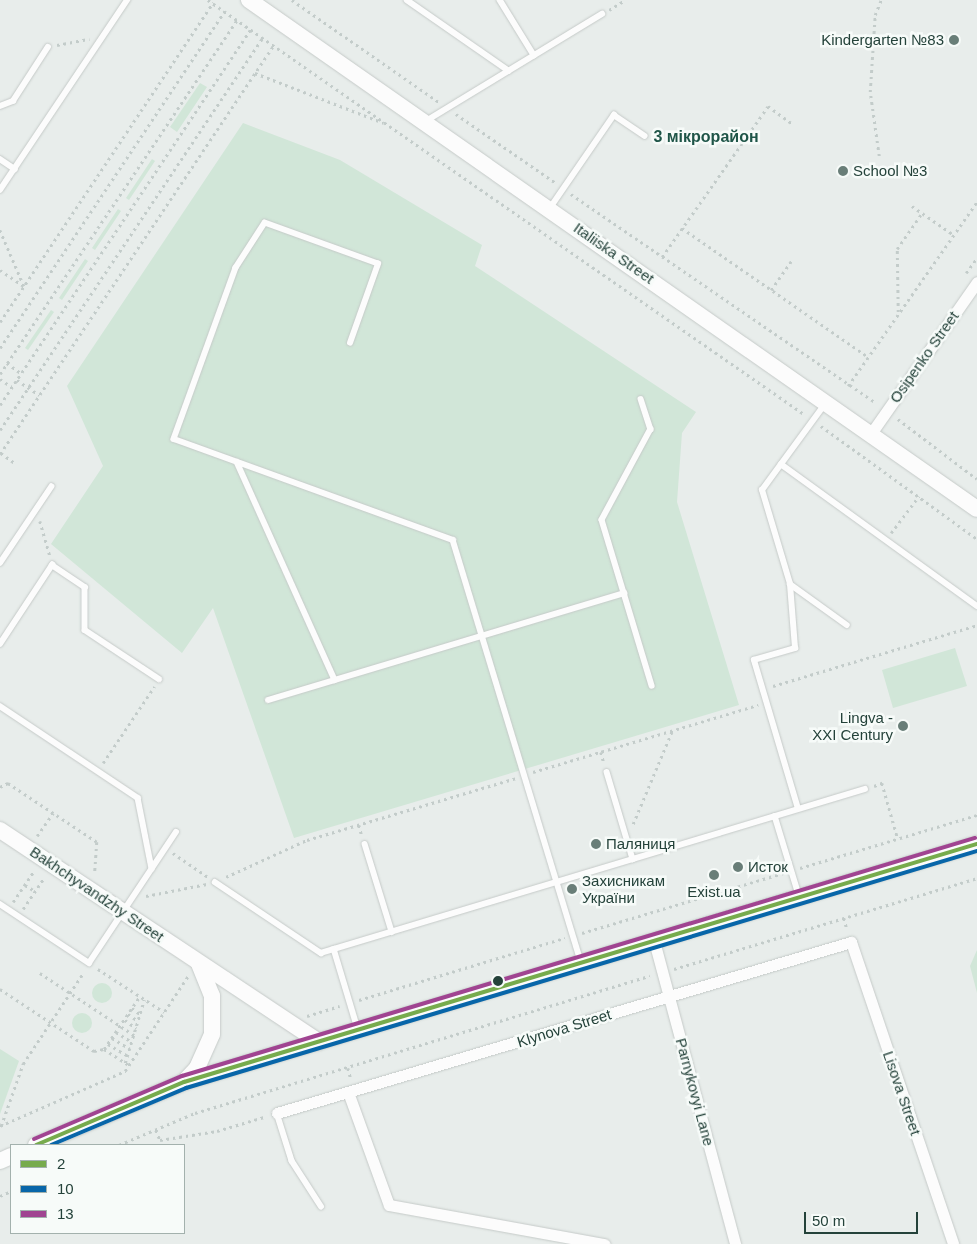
<!DOCTYPE html>
<meta charset="utf-8">
<style>
body{margin:0}
#map{position:relative;width:977px;height:1244px;overflow:hidden;background:#e8edeb;font-family:Helvetica,sans-serif}
div>[style]{position:absolute}
.green>*{inset:0;background:#d1e6d8}
.round{border-radius:50%}
.path>*{height:2.5px;margin-top:-1.25px;transform-origin:0;background:repeating-linear-gradient(90deg,#c3ccca 0 2.5px,transparent 0 6.5px)}
.roads{filter:drop-shadow(0 0 1px #c5cac8) drop-shadow(0 0 1px #c5cac8)}
.lane>*{height:5.5px;margin:-2.75px;padding:0 2.75px;transform-origin:2.75px;border-radius:2.75px;background:#fcfcfc}
.street>*{height:11px;margin:-5.5px;padding:0 5.5px;transform-origin:5.5px;border-radius:5.5px;background:#fcfcfc}
.secondary>*{height:16px;margin:-8px;padding:0 8px;transform-origin:8px;border-radius:8px;background:#fcfcfc}
.bus-1>*{height:4px;margin:-2px;padding:0 2px;transform-origin:2px;border-radius:2px;background:#77ab4d}
.bus-2>*{height:4px;margin:-2px;padding:0 2px;transform-origin:2px;border-radius:2px;background:#0866a9}
.bus-3>*{height:4px;margin:-2px;padding:0 2px;transform-origin:2px;border-radius:2px;background:#a04491}
.dots>*{width:14px;height:14px;translate:-50% -50%;box-sizing:border-box;border:2px solid #f7fbf9;border-radius:50%}
span{translate:-50% -50%;white-space:nowrap;text-align:center;line-height:1.15;-webkit-text-stroke:5px #f7fbf9;paint-order:stroke}
.poi-label{font-size:15px;color:#24423a}
.right{translate:-100% -50%;text-align:right}
.left{translate:0 -50%;text-align:left}
.street-label{font-size:15px;color:#24423a}
.neighbourhood-label{font-size:16px;color:#1f5548;font-weight:700}
.legend{position:absolute;left:10px;top:1144px;width:175px;height:90px;box-sizing:border-box;background:#f7fbf9;border:1px solid #a3b1ad;margin:0;padding:6px 9px;list-style:none;font-size:15px;color:#24423a}
.legend li{display:flex;align-items:center;gap:10px;height:25px}
.legend b{width:25px;border:1px solid #a3b1ad}
.scale{position:absolute;left:804px;top:1212px;width:114px;height:22px;box-sizing:border-box;border:2px solid #24423a;border-top:0;padding-left:6px;font-size:15px;line-height:18px;white-space:nowrap;color:#24423a;-webkit-text-stroke:4px #f7fbf9;paint-order:stroke}
</style>
<div id="map">
<div class="green">
<div style="clip-path:polygon(200px 83px,207px 87px,177px 132px,170px 127px)"></div>
<div style="clip-path:polygon(243px 123px,340px 160px,482px 245px,475px 266px,696px 412px,682px 433px,677px 502px,739px 705px,294px 838px,213px 608px,182px 653px,51px 544px,103px 466px,67px 386px)"></div>
<div style="clip-path:polygon(152px 159px,155px 161px,129px 200px,126px 198px)"></div>
<div style="clip-path:polygon(118px 209px,121px 211px,95px 250px,92px 248px)"></div>
<div style="clip-path:polygon(85px 259px,88px 261px,62px 300px,59px 298px)"></div>
<div style="clip-path:polygon(51px 310px,54px 312px,28px 350px,25px 348px)"></div>
<div style="clip-path:polygon(955px 648px,967px 686px,893px 708px,882px 670px)"></div>
<div style="clip-path:polygon(977px 950px,977px 993px,970px 966px)"></div>
<div class="round" style="left:92px;top:983px;width:20px;height:20px"></div>
<div class="round" style="left:72px;top:1013px;width:20px;height:20px"></div>
<div style="clip-path:polygon(0 1049px,19px 1061px,0 1114px)"></div>
</div>
<div class="path">
<div style="left:208px;top:0;width:726px;rotate:34.79deg"></div>
<div style="left:292px;top:0;width:179px;rotate:34.8deg"></div>
<div style="left:609px;top:10px;width:19px;rotate:-32deg"></div>
<div style="left:57px;top:45px;width:33px;rotate:-11deg"></div>
<div style="left:255px;top:73px;width:138px;rotate:21.2deg"></div>
<div style="left:456px;top:114px;width:121px;rotate:34.6deg"></div>
<div style="left:879px;top:156px;width:65px;rotate:-98deg"></div>
<div style="left:870px;top:92px;width:77px;rotate:-86.3deg"></div>
<div style="left:875px;top:15px;width:16px;rotate:-68deg"></div>
<div style="left:571px;top:194px;width:368px;rotate:34.4deg"></div>
<div style="left:912px;top:206px;width:51px;rotate:34.6deg"></div>
<div style="left:682px;top:228px;width:226px;rotate:34.7deg"></div>
<div style="left:0;top:230px;width:61px;rotate:66.8deg"></div>
<div style="left:662px;top:257px;width:184px;rotate:-54.9deg"></div>
<div style="left:768px;top:106px;width:31px;rotate:36deg"></div>
<div style="left:0;top:270px;width:29px;rotate:34deg"></div>
<div style="left:966px;top:273px;width:19px;rotate:-54deg"></div>
<div style="left:771px;top:290px;width:35px;rotate:-55deg"></div>
<div style="left:898px;top:312px;width:63px;rotate:-90.9deg"></div>
<div style="left:897px;top:249px;width:44px;rotate:-55.2deg"></div>
<div style="left:0;top:322px;width:384px;rotate:-56.3deg"></div>
<div style="left:0;top:348px;width:405px;rotate:-56.3deg"></div>
<div style="left:7px;top:363px;width:17px;rotate:36deg"></div>
<div style="left:0;top:374px;width:426px;rotate:-56.2deg"></div>
<div style="left:0;top:379px;width:14px;rotate:34deg"></div>
<div style="left:17px;top:380px;width:27px;rotate:34deg"></div>
<div style="left:848px;top:386px;width:225px;rotate:-55deg"></div>
<div style="left:0;top:405px;width:452px;rotate:-56.3deg"></div>
<div style="left:898px;top:419px;width:99px;rotate:37.2deg"></div>
<div style="left:821px;top:426px;width:193px;rotate:35.9deg"></div>
<div style="left:0;top:430px;width:473px;rotate:-56.2deg"></div>
<div style="left:1px;top:453px;width:17px;rotate:36deg"></div>
<div style="left:0;top:454px;width:493px;rotate:-56.2deg"></div>
<div style="left:40px;top:521px;width:37px;rotate:74deg"></div>
<div style="left:891px;top:533px;width:46px;rotate:-52.9deg"></div>
<div style="left:773px;top:686px;width:213px;rotate:-16.6deg"></div>
<div style="left:601px;top:752px;width:11px;rotate:75deg"></div>
<div style="left:103px;top:763px;width:92px;rotate:-56.1deg"></div>
<div style="left:533px;top:772px;width:235px;rotate:-16.6deg"></div>
<div style="left:874px;top:786px;width:9px;rotate:-21deg"></div>
<div style="left:882px;top:783px;width:58px;rotate:74.1deg"></div>
<div style="left:0;top:787px;width:9px;rotate:-27deg"></div>
<div style="left:8px;top:783px;width:107px;rotate:33.5deg"></div>
<div style="left:97px;top:842px;width:32px;rotate:94deg"></div>
<div style="left:633px;top:824px;width:101px;rotate:-67.2deg"></div>
<div style="left:359px;top:825px;width:11px;rotate:75deg"></div>
<div style="left:37px;top:836px;width:28px;rotate:-55deg"></div>
<div style="left:173px;top:853px;width:42px;rotate:34.4deg"></div>
<div style="left:800px;top:868px;width:185px;rotate:-16.7deg"></div>
<div style="left:226px;top:877px;width:89px;rotate:-24.6deg"></div>
<div style="left:307px;top:840px;width:218px;rotate:-16.5deg"></div>
<div style="left:25px;top:885px;width:12px;rotate:31deg"></div>
<div style="left:146px;top:896px;width:62px;rotate:-11.1deg"></div>
<div style="left:13px;top:902px;width:36px;rotate:-56deg"></div>
<div style="left:23px;top:909px;width:36px;rotate:-56deg"></div>
<div style="left:844px;top:918px;width:11px;rotate:75deg"></div>
<div style="left:582px;top:933px;width:210px;rotate:-16.6deg"></div>
<div style="left:98px;top:969px;width:79px;rotate:33.1deg"></div>
<div style="left:674px;top:969px;width:316px;rotate:-16.7deg"></div>
<div style="left:40px;top:973px;width:113px;rotate:33.4deg"></div>
<div style="left:0;top:989px;width:113px;rotate:33.4deg"></div>
<div style="left:94px;top:1051px;width:10px;rotate:-11deg"></div>
<div style="left:104px;top:1049px;width:31px;rotate:33deg"></div>
<div style="left:359px;top:1000px;width:215px;rotate:-16.8deg"></div>
<div style="left:132px;top:1008px;width:10px;rotate:37deg"></div>
<div style="left:128px;top:1014px;width:12px;rotate:35deg"></div>
<div style="left:307px;top:1016px;width:34px;rotate:-17deg"></div>
<div style="left:125px;top:1020px;width:14px;rotate:36deg"></div>
<div style="left:116px;top:1032px;width:19px;rotate:32deg"></div>
<div style="left:112px;top:1038px;width:21px;rotate:31deg"></div>
<div style="left:108px;top:1044px;width:23px;rotate:31deg"></div>
<div style="left:104px;top:1049px;width:64px;rotate:-55.8deg"></div>
<div style="left:125px;top:1063px;width:66px;rotate:-73.2deg"></div>
<div style="left:348px;top:1068px;width:11px;rotate:75deg"></div>
<div style="left:0;top:1126px;width:137px;rotate:-23.7deg"></div>
<div style="left:125px;top:1071px;width:114px;rotate:-56.4deg"></div>
<div style="left:1px;top:1126px;width:66px;rotate:-70.5deg"></div>
<div style="left:23px;top:1064px;width:110px;rotate:-56.5deg"></div>
<div style="left:156px;top:1130px;width:11px;rotate:68deg"></div>
<div style="left:160px;top:1140px;width:58px;rotate:-9deg"></div>
<div style="left:217px;top:1131px;width:49px;rotate:-16.6deg"></div>
<div style="left:119px;top:1145px;width:82px;rotate:-22.8deg"></div>
<div style="left:195px;top:1113px;width:475px;rotate:-16.8deg"></div>
<div style="left:0;top:1196px;width:12px;rotate:-24deg"></div>
</div>
<div class="roads">
<div class="lane">
<div style="left:407px;top:0;width:124px;rotate:34.8deg"></div>
<div style="left:500px;top:0;width:65px;rotate:58.3deg"></div>
<div style="left:0;top:106px;width:14px;rotate:-21deg"></div>
<div style="left:13px;top:101px;width:64px;rotate:-57.1deg"></div>
<div style="left:426px;top:121px;width:206px;rotate:-31.3deg"></div>
<div style="left:0;top:159px;width:18px;rotate:34deg"></div>
<div style="left:0;top:190px;width:229px;rotate:-56.2deg"></div>
<div style="left:550px;top:208px;width:113px;rotate:-55.5deg"></div>
<div style="left:614px;top:115px;width:37px;rotate:34deg"></div>
<div style="left:350px;top:343px;width:84px;rotate:-70.5deg"></div>
<div style="left:378px;top:264px;width:120px;rotate:-160.1deg"></div>
<div style="left:265px;top:223px;width:54px;rotate:122.8deg"></div>
<div style="left:236px;top:268px;width:182px;rotate:109.9deg"></div>
<div style="left:174px;top:439px;width:297px;rotate:19.9deg"></div>
<div style="left:453px;top:540px;width:441px;rotate:73.1deg"></div>
<div style="left:641px;top:399px;width:32px;rotate:72deg"></div>
<div style="left:651px;top:429px;width:103px;rotate:118.3deg"></div>
<div style="left:602px;top:520px;width:173px;rotate:73.2deg"></div>
<div style="left:237px;top:462px;width:239px;rotate:65.8deg"></div>
<div style="left:781px;top:464px;width:242px;rotate:35.9deg"></div>
<div style="left:0;top:563px;width:92px;rotate:-56.1deg"></div>
<div style="left:790px;top:584px;width:70px;rotate:35.7deg"></div>
<div style="left:0;top:644px;width:95px;rotate:-56.6deg"></div>
<div style="left:52px;top:565px;width:40px;rotate:34deg"></div>
<div style="left:85px;top:587px;width:43px;rotate:90deg"></div>
<div style="left:85px;top:630px;width:89px;rotate:33.5deg"></div>
<div style="left:268px;top:700px;width:372px;rotate:-16.7deg"></div>
<div style="left:0;top:706px;width:166px;rotate:33.7deg"></div>
<div style="left:138px;top:798px;width:72px;rotate:78.8deg"></div>
<div style="left:607px;top:772px;width:91px;rotate:73.4deg"></div>
<div style="left:798px;top:809px;width:155px;rotate:-106.5deg"></div>
<div style="left:754px;top:660px;width:43px;rotate:-16.3deg"></div>
<div style="left:795px;top:648px;width:64px;rotate:-94.5deg"></div>
<div style="left:790px;top:584px;width:98px;rotate:-106.6deg"></div>
<div style="left:762px;top:490px;width:107px;rotate:-53.8deg"></div>
<div style="left:775px;top:816px;width:83px;rotate:73.1deg"></div>
<div style="left:365px;top:844px;width:92px;rotate:72.9deg"></div>
<div style="left:215px;top:882px;width:128px;rotate:33.8deg"></div>
<div style="left:321px;top:953px;width:568px;rotate:-16.78deg"></div>
<div style="left:0;top:904px;width:107px;rotate:33.5deg"></div>
<div style="left:89px;top:963px;width:157px;rotate:-56.4deg"></div>
<div style="left:334px;top:949px;width:84px;rotate:73.3deg"></div>
<div style="left:277px;top:1113px;width:50px;rotate:72.6deg"></div>
<div style="left:292px;top:1161px;width:54px;rotate:57.2deg"></div>
</div>
<div class="street">
<div style="left:872px;top:432px;width:183px;rotate:-55deg"></div>
<div style="left:654px;top:941px;width:314px;rotate:75deg"></div>
<div style="left:348px;top:1092px;width:120px;rotate:70.1deg"></div>
<div style="left:389px;top:1205px;width:219px;rotate:10.3deg"></div>
<div style="left:277px;top:1113px;width:599px;rotate:-16.59deg"></div>
<div style="left:851px;top:942px;width:319px;rotate:71.3deg"></div>
</div>
<div class="secondary">
<div style="left:249px;top:0;width:888px;rotate:34.96deg"></div>
<div style="left:0;top:830px;width:383px;rotate:33.6deg"></div>
<div style="left:184px;top:1082px;width:19px;rotate:-47deg"></div>
<div style="left:197px;top:1068px;width:37px;rotate:-66deg"></div>
<div style="left:212px;top:1034px;width:38px;rotate:-90deg"></div>
<div style="left:212px;top:996px;width:35px;rotate:-112deg"></div>
<div style="left:36px;top:1145px;width:161px;rotate:-23.1deg"></div>
<div style="left:184px;top:1082px;width:828px;rotate:-16.71deg"></div>
<div style="left:0;top:1161px;width:12px;rotate:-24deg"></div>
</div>
</div>
<div class="bus-1">
<div style="left:36px;top:1145px;width:161px;rotate:-23.1deg"></div>
<div style="left:184px;top:1082px;width:828px;rotate:-16.71deg"></div>
</div>
<div class="bus-2">
<div style="left:51px;top:1145px;width:147px;rotate:-22.9deg"></div>
<div style="left:186px;top:1088px;width:826px;rotate:-16.68deg"></div>
</div>
<div class="bus-3">
<div style="left:34px;top:1139px;width:161px;rotate:-23.1deg"></div>
<div style="left:182px;top:1076px;width:828px;rotate:-16.71deg"></div>
</div>
<div class="dots">
<div style="left:954px;top:40px;background:#697e78"></div>
<div style="left:843px;top:171px;background:#697e78"></div>
<div style="left:903px;top:726px;background:#697e78"></div>
<div style="left:596px;top:844px;background:#697e78"></div>
<div style="left:738px;top:867px;background:#697e78"></div>
<div style="left:714px;top:875px;background:#697e78"></div>
<div style="left:572px;top:889px;background:#697e78"></div>
<div style="left:498px;top:981px;background:#24423a"></div>
</div>
<div class="poi-label">
<span class="right" style="left:944px;top:40px">Kindergarten №83</span>
<span class="left" style="left:853px;top:171px">School №3</span>
<span class="right" style="left:893px;top:726px">Lingva -<br>XXI Century</span>
<span class="left" style="left:606px;top:844px">Паляниця</span>
<span class="left" style="left:748px;top:867px">Исток</span>
<span class="left" style="left:582px;top:889px">Захисникам<br>України</span>
<span style="left:714px;top:892px">Exist.ua</span>
</div>
<div class="street-label">
<span style="left:614px;top:253px;rotate:35deg">Italiiska Street</span>
<span style="left:924px;top:357px;rotate:-55deg">Osipenko Street</span>
<span style="left:97px;top:894px;rotate:34deg">Bakhchyvandzhy Street</span>
<span style="left:564px;top:1028px;rotate:-17deg">Klynova Street</span>
<span style="left:695px;top:1092px;rotate:75deg">Parnykovyi Lane</span>
<span style="left:902px;top:1093px;rotate:71deg">Lisova Street</span>
</div>
<div class="neighbourhood-label">
<span style="left:706px;top:137px">3 мікрорайон</span>
</div>
<ul class="legend">
<li><b style="height:6px;background:#77ab4d"></b>2</li>
<li><b style="height:6px;background:#0866a9"></b>10</li>
<li><b style="height:6px;background:#a04491"></b>13</li>
</ul>
<div class="scale">50 m</div>
</div>
